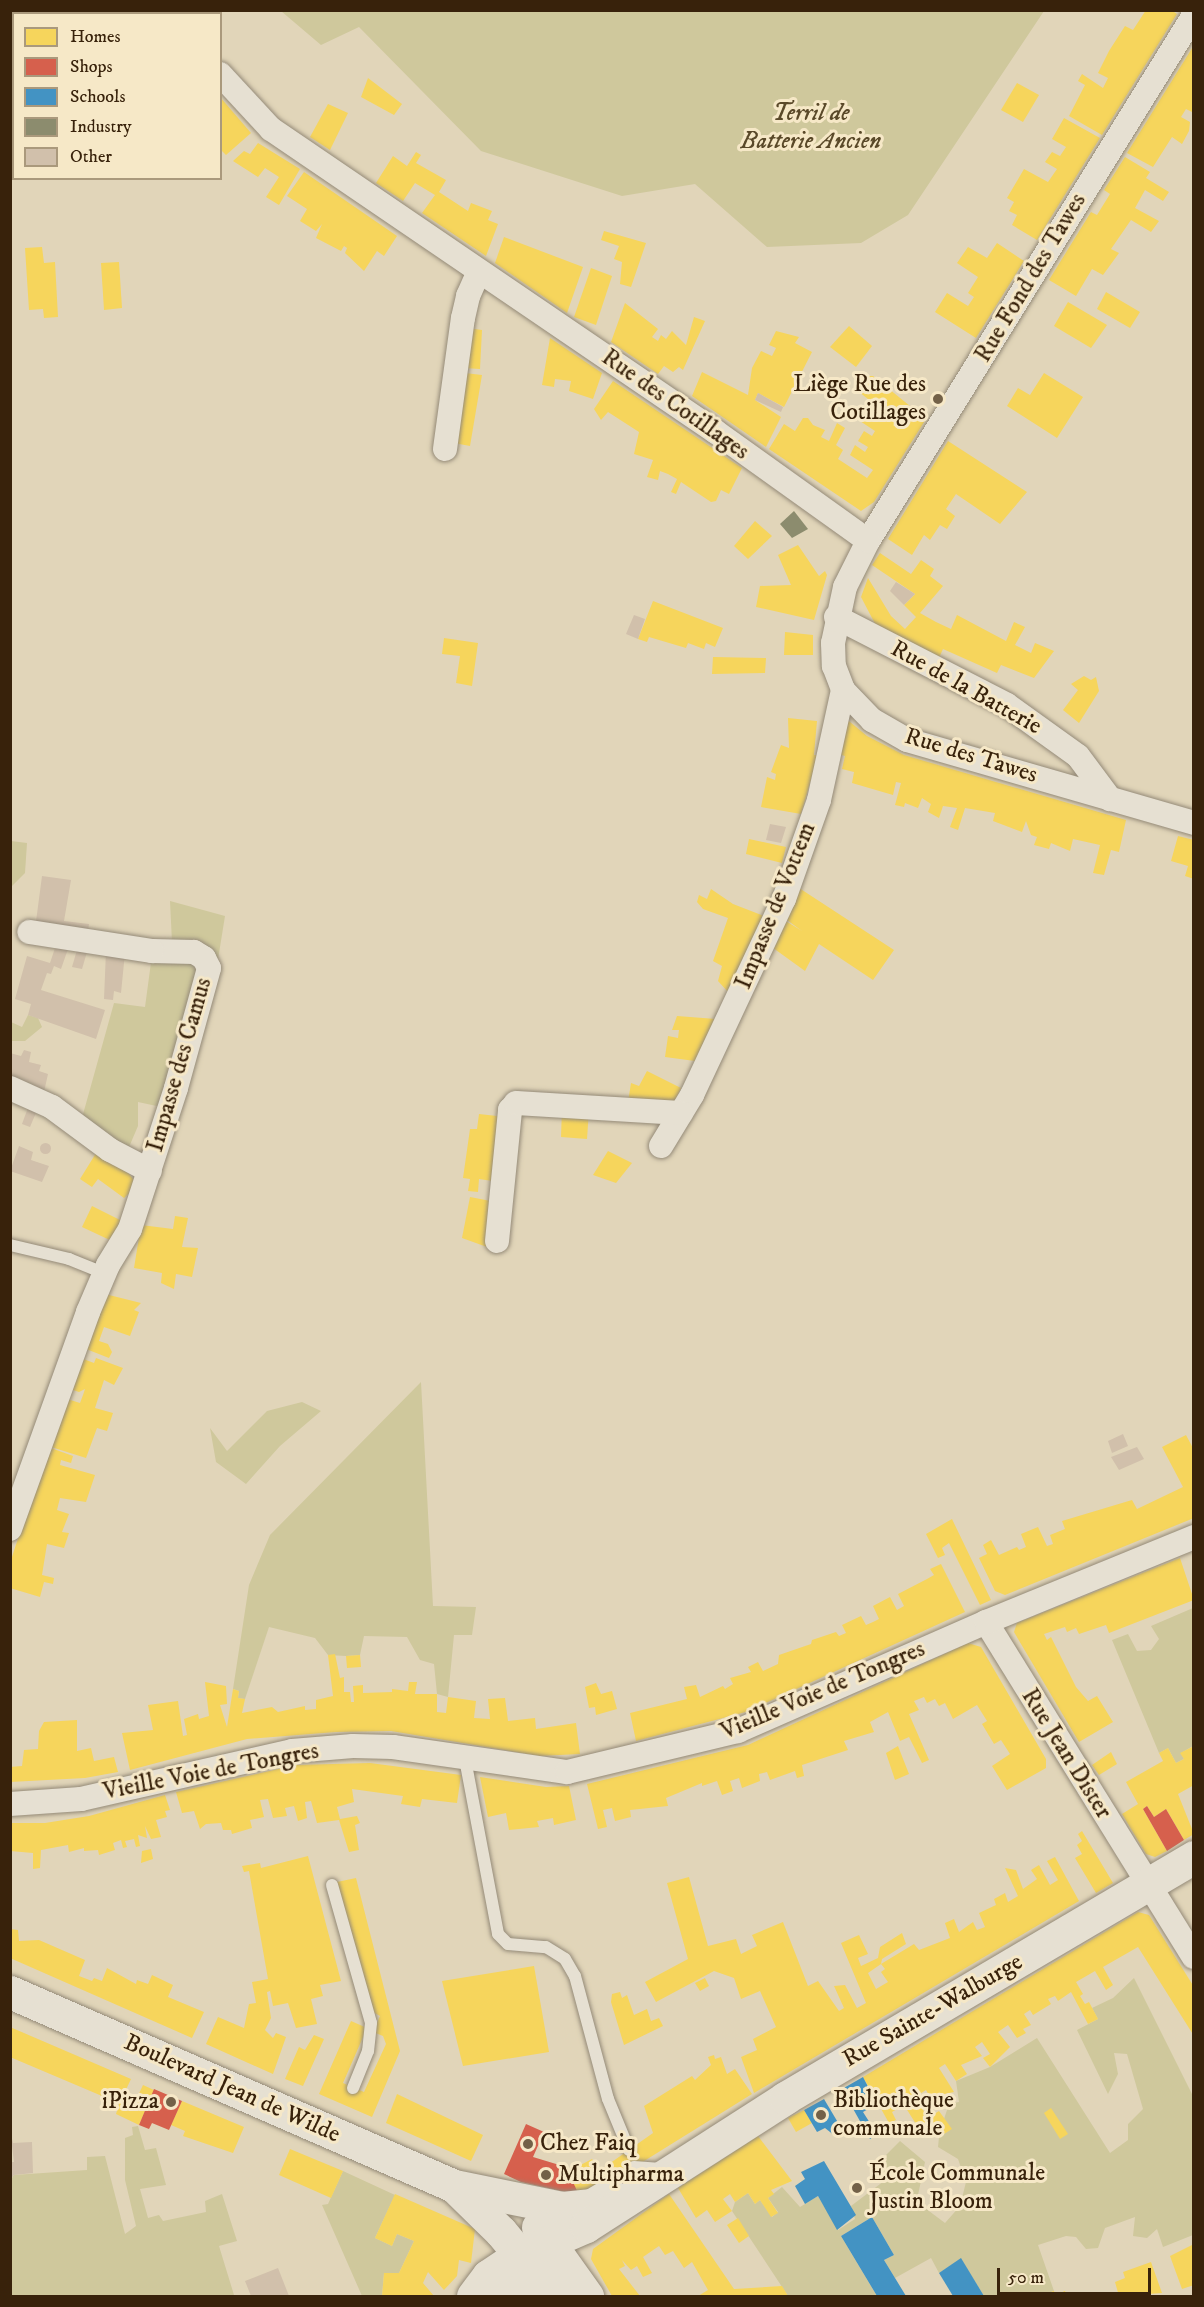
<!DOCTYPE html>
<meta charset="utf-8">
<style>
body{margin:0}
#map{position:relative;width:1204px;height:2307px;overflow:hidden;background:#e1d5b9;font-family:"IM FELL DW Pica",serif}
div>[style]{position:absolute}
.green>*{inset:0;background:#cfc89c}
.homes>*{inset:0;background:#f6d55c}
.shops>*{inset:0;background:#d6604d}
.schools>*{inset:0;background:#4393c3}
.industry>*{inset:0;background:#8c8c6e}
.building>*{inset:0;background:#d1c0ab}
.round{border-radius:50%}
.roads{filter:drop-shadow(0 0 2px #948a78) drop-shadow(0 0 2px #948a78)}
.lane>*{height:12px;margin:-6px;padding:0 6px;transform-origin:6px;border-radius:6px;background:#e6e0d2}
.street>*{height:24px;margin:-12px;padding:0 12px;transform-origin:12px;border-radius:12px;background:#e6e0d2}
.secondary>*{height:33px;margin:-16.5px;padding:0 16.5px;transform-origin:16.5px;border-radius:16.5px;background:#e6e0d2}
.dots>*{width:16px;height:16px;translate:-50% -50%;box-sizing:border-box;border:3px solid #f6e8c7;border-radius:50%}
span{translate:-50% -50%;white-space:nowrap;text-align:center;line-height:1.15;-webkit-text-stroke:6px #f6e8c7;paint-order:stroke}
.park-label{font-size:24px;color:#5a4929;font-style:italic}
.street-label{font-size:24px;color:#38220b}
.poi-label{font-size:24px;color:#38220b}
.right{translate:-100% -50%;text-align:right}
.left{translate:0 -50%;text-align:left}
.frame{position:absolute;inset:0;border:12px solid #38220b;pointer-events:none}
.legend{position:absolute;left:12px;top:12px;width:210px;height:168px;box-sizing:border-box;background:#f6e8c7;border:2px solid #aa997c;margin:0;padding:8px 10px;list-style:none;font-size:18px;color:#38220b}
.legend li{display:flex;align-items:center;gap:12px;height:30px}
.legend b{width:30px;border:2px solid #aa997c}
.scale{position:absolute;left:997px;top:2268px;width:154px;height:27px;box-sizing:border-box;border:3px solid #38220b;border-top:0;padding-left:8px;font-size:18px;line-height:21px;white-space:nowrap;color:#38220b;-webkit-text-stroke:4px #f6e8c7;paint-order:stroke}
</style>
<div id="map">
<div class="green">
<div style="clip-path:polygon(281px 11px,1044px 11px,908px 215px,861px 243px,767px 247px,695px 184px,622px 196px,481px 151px,359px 27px,321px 45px)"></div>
<div style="clip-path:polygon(11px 841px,27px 843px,25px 873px,11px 887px)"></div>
<div style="clip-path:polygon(170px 901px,225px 916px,215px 978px,172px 942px)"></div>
<div style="clip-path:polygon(152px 955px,183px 957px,199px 967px,166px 1108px,138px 1102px,138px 1126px,126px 1154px,80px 1125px,114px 1003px,145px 1007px)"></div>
<div style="clip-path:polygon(10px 1011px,11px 1022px,22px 1027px,28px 1015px,38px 1018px,42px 1027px,25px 1041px,11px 1041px)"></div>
<div style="clip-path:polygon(421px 1382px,433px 1606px,476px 1607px,472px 1635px,454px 1635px,448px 1697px,437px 1694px,434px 1664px,420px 1660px,407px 1637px,364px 1636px,360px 1655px,346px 1656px,328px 1655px,315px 1638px,269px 1627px,245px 1699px,238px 1698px,239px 1691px,233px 1689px,249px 1585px,270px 1535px)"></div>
<div style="clip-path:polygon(302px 1402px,321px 1411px,280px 1446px,246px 1484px,216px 1462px,210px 1428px,227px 1451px,267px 1411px)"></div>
<div style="clip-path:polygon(1193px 1608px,1193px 1746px,1181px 1753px,1184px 1759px,1176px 1763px,1168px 1748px,1159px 1753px,1112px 1640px,1128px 1634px,1137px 1651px,1151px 1650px,1159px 1639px,1151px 1626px)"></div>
<div style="clip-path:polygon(1134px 1978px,1193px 2096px,1193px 2235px,1163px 2247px,1157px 2229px,1147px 2238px,1133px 2236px,1135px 2217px,1105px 2228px,1098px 2248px,1086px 2249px,1076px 2237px,1066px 2236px,1038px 2245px,1054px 2291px,1039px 2296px,984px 2296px,961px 2259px,939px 2273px,931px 2258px,895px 2278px,884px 2260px,894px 2255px,872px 2217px,841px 2236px,877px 2296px,788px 2296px,732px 2211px,735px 2202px,748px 2193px,755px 2204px,760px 2200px,772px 2217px,778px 2212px,768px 2198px,782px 2187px,800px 2207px,818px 2196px,838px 2230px,855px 2219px,851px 2206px,884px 2181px,883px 2158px,900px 2141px,925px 2162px,918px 2195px,925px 2208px,945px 2223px,960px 2206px,966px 2182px,958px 2159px,938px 2147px,939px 2137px,951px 2129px,944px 2119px,949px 2104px,959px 2102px,956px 2081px,990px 2067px,1037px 2038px,1110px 2153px,1128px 2140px,1128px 2124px,1143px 2109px,1127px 2054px,1114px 2053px,1118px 2074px,1108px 2094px,1077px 2030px,1098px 2019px,1092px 2008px,1113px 1998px)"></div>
<div style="clip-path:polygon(138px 2126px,145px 2150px,156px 2148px,166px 2185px,140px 2189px,148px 2218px,159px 2215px,163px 2221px,206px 2212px,205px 2201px,222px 2194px,237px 2241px,219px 2246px,234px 2295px,11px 2296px,10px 2181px,14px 2175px,87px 2170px,87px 2157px,105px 2156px,125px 2234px,136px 2226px,125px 2180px,125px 2138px,133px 2135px,132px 2127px)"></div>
<div style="clip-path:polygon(343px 2171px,395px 2195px,375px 2238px,392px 2246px,397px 2234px,414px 2241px,399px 2273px,384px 2273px,382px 2296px,362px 2296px,322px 2205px,328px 2204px)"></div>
</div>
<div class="homes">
<div style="clip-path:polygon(114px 10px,146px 10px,149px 14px,110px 14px)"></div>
<div style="clip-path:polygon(1146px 10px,1171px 10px,1177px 14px,1102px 135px,1069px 116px,1085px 85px,1078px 81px,1082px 74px,1103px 88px,1108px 78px,1098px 73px,1109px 51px,1125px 26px,1133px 30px)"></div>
<div style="clip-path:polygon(1194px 45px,1194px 113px,1186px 109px,1181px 117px,1190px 122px,1189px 131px,1182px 144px,1172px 137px,1153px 167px,1127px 153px)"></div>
<div style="clip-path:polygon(368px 78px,402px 104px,394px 115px,361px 97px)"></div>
<div style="clip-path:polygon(1017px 83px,1039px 95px,1023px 122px,1001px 110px)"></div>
<div style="clip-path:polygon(220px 97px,251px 133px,226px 155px,220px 149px)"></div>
<div style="clip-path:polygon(328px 104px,348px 113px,330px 150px,310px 137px)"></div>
<div style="clip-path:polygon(1064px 118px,1100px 138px,1037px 240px,1012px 225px,1017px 215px,1009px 211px,1014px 202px,1007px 198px,1024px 169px,1048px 182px,1057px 169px,1045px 162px,1052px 152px,1060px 156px,1066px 147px,1052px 139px)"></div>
<div style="clip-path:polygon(258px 143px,300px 169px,279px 205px,266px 197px,279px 177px,265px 168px,258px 177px,233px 161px,244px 151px,250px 154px)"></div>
<div style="clip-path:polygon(416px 152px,421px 155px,416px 163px,446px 180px,439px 192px,468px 211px,471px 203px,492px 211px,488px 220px,498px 224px,486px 256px,422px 213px,435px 195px,415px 183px,403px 201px,376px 183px,393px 156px,407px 166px)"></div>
<div style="clip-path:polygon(1125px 157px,1150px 172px,1146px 178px,1169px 192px,1163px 201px,1145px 190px,1135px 208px,1159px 221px,1151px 232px,1131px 220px,1111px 249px,1119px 253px,1103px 275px,1092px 269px,1076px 296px,1049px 280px,1091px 212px,1097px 215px,1110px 194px,1104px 190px)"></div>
<div style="clip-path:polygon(304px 172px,397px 236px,384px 256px,377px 251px,364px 271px,345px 253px,347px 248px,344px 246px,341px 251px,316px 238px,322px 224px,316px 231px,300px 221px,307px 209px,287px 196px)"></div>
<div style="clip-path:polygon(604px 231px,646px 243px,631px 287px,620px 284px,622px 262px,614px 259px,619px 246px,601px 240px)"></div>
<div style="clip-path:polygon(504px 237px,583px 267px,567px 313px,495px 263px)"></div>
<div style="clip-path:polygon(997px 243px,1024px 261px,976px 338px,935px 312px,947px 293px,968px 306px,974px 297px,968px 293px,978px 277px,957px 263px,968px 247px,987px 258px)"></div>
<div style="clip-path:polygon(42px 247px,44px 263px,55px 262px,58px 317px,44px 318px,43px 309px,29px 310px,25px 248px)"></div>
<div style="clip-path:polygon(119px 262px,122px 308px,104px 310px,101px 263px)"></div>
<div style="clip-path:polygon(591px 268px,612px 276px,596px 325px,574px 317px)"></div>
<div style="clip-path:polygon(1106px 292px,1140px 312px,1130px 328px,1097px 309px)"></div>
<div style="clip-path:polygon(1068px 302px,1107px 325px,1091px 348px,1054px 326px)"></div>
<div style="clip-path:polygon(625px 303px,658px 329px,652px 337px,658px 341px,661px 335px,666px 339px,672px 331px,686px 345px,694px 317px,705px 321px,683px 370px,679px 367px,673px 372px,664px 366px,658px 374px,611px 342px)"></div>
<div style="clip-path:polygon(849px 326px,872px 346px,856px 367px,830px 347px)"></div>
<div style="clip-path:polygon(467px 328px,482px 330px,480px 369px,464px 368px)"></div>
<div style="clip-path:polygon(776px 331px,799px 337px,795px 343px,812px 352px,784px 407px,758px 393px,755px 400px,781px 417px,766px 447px,692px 396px,702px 372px,748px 395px,752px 368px,761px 351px,772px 356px,776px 348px,769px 345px)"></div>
<div style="clip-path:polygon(550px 338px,602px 373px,593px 399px,569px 391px,571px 381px,555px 379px,554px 387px,542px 385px)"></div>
<div style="clip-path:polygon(465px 373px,482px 375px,470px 446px,454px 443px)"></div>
<div style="clip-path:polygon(1044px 373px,1083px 397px,1057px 438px,1007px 406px,1018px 388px,1030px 395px)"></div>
<div style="clip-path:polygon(863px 376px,873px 376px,926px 419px,874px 502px,861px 511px,769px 449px,784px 424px,795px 431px,803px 418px,808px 418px,813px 425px,825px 430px,821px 437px,829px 441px,837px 423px,845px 428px,836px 445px,843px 450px,838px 459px,867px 478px,873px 470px,850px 455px,855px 445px,865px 452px,868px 447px,858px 441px,864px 431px,872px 436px,875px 431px,860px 421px,866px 412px,883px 422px,887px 414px,854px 388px)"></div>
<div style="clip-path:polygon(613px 381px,742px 468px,729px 494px,721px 490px,716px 501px,711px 502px,681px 482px,676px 494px,671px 492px,677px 479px,668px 474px,660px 471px,658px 480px,647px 477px,653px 460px,634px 454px,639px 432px,608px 412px,601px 420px,594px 409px)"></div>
<div style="clip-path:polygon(948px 441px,1027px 492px,1000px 524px,956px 494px,946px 509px,955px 516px,947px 529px,940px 525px,930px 540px,924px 535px,912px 555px,888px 539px)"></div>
<div style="clip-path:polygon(755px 521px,772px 536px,748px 559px,734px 546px)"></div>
<div style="clip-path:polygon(798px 545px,819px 576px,825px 571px,827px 575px,814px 620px,756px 607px,760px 586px,791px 585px,778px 555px)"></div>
<div style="clip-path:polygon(880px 553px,911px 574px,921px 560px,934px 569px,930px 576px,943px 586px,920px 613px,936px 622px,951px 629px,957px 615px,1006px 641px,1014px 622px,1025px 627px,1015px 645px,1031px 653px,1035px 643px,1054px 651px,1034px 678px,1001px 665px,997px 673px,943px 649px,937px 662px,882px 637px,861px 597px,868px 578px,891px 616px,905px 629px,916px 617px,904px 605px,915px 594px,872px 565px)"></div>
<div style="clip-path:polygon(653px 601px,723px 628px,715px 647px,706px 643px,704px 649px,688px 643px,686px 648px,649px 637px,647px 642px,638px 639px)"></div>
<div style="clip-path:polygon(785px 632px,813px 635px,813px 655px,784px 655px)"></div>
<div style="clip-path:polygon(444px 638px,478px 643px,472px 686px,456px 683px,460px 656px,442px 654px)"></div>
<div style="clip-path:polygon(713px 657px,766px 658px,765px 673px,712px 674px)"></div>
<div style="clip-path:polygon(1084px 676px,1091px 680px,1096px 677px,1099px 691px,1079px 723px,1063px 710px,1078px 690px,1071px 684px)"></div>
<div style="clip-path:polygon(844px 717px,867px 736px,904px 755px,1126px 820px,1119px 852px,1111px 850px,1104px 875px,1093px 873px,1100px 845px,1073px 839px,1070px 851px,1051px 843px,1049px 849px,1034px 845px,1037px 837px,1031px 835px,1026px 821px,1022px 832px,993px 821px,995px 813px,965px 808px,958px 830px,950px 827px,957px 808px,943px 806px,939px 818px,928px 812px,931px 804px,922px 798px,918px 808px,905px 803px,904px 807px,895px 805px,901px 783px,896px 782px,893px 795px,852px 783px,854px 772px,842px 769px,845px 756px,832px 752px)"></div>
<div style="clip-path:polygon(788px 718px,817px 721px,814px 755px,818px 755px,801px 814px,761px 807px,767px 777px,775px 780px,776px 774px,771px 772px,781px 745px,789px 748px)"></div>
<div style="clip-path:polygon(1178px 836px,1194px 840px,1194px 879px,1185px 876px,1188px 866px,1171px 861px)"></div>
<div style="clip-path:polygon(749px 839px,786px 847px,782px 863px,746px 854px)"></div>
<div style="clip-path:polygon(793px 884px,894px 950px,873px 980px,819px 944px,805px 971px,769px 945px,781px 918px,802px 931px,780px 915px)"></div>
<div style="clip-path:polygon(711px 889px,733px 904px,764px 916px,729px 993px,718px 981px,722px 966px,713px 961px,728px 918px,703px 909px,697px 902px,699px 895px,707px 899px)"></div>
<div style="clip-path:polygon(677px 1016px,716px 1019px,695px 1061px,665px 1057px,668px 1036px,678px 1038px,679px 1030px,672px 1030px)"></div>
<div style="clip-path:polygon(647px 1071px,681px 1088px,673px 1105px,628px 1102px,631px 1083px,639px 1086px)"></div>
<div style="clip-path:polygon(562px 1109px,589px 1110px,587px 1139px,561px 1137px)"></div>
<div style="clip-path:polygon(479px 1114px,506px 1117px,499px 1182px,479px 1179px,478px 1192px,468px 1191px,470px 1179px,463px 1178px,470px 1129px,477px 1129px)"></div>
<div style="clip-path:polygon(98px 1150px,121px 1164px,138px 1185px,124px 1198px,98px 1179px,92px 1187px,80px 1179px)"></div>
<div style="clip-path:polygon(608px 1151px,632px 1163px,616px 1183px,593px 1175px)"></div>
<div style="clip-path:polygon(470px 1197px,496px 1202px,487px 1247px,462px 1238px)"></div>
<div style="clip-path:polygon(92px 1206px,124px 1222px,114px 1242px,82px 1227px)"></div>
<div style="clip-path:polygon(175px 1216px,188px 1218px,182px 1247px,198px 1248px,192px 1277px,176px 1274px,174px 1289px,161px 1283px,162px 1273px,134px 1268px,141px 1225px,173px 1229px)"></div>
<div style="clip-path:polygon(101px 1293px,141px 1303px,134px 1310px,139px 1312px,130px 1336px,104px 1327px,99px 1341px,108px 1344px,112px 1352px,109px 1358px,81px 1347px)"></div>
<div style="clip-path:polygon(78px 1357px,94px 1363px,96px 1358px,123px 1368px,114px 1385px,104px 1380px,95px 1408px,113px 1413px,107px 1431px,97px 1428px,86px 1458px,48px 1446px,64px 1398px,80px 1403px,83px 1395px,85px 1389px,79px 1392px,67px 1388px)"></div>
<div style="clip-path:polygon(1186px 1435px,1194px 1450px,1194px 1518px,1005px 1595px,995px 1591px,979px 1558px,987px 1554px,983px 1545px,991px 1540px,999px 1555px,1017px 1547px,1019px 1550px,1026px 1547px,1021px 1534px,1038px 1527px,1047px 1546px,1053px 1544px,1050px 1535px,1065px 1529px,1062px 1521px,1132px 1500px,1137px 1509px,1183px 1487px,1162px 1447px)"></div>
<div style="clip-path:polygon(48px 1447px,73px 1456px,71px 1463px,61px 1460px,60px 1465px,95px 1475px,86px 1502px,60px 1498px,57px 1510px,69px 1514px,62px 1532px,69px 1533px,64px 1548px,47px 1544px,42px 1575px,54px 1578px,53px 1584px,44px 1582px,40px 1597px,10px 1588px,10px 1563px)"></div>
<div style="clip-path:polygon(952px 1519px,991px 1600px,980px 1605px,949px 1543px,942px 1548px,945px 1555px,938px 1558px,926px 1534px)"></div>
<div style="clip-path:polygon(1180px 1558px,1194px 1600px,1109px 1633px,1106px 1625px,1079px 1634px,1076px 1628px,1067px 1632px,1065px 1627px,1044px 1634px,1047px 1640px,1051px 1637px,1076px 1687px,1088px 1701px,1097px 1696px,1113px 1722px,1079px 1742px,1014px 1632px,1017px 1623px)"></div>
<div style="clip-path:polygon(941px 1564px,965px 1612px,746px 1712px,636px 1741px,630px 1713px,687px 1699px,684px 1687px,696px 1685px,700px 1697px,723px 1686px,725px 1689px,733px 1684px,730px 1678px,751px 1672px,748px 1667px,758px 1662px,763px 1671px,778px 1664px,779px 1655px,811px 1644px,812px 1640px,836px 1632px,839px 1636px,846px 1633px,842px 1625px,861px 1616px,866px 1625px,873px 1622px,879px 1619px,873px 1606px,890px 1597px,897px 1610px,904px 1606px,898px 1594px,927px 1579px,934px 1575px,930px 1569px)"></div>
<div style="clip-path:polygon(968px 1643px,981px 1647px,1046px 1759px,1046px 1768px,1007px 1790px,992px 1766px,1010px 1754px,1001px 1740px,994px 1744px,982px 1724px,987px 1721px,977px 1705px,953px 1719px,945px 1703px,939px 1706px,935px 1699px,927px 1703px,924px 1697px,914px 1701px,919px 1710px,909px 1714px,929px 1760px,922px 1763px,909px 1737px,900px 1741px,888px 1712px,870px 1722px,874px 1732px,844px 1741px,848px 1750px,802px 1765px,804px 1776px,797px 1778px,795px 1771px,770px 1780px,767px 1772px,759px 1774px,760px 1781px,742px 1788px,739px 1778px,730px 1781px,733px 1791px,722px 1795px,717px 1781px,702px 1786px,702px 1783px,666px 1798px,668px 1806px,630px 1810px,631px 1817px,615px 1821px,612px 1808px,603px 1810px,607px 1827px,598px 1829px,587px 1784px,748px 1745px)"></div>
<div style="clip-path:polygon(335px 1654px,340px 1678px,344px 1677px,344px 1692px,350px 1692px,351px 1702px,354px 1702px,353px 1686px,363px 1685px,363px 1693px,392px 1692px,392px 1689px,408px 1691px,409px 1682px,417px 1682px,415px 1694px,437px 1694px,437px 1712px,446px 1713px,448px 1697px,476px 1701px,474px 1718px,490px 1719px,488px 1699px,505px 1698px,508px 1721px,535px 1718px,536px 1729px,576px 1723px,580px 1754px,539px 1756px,391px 1731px,336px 1732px,247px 1739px,130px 1770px,122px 1733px,153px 1730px,148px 1705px,178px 1701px,183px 1736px,187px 1735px,184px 1719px,198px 1714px,199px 1719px,209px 1716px,205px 1682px,226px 1686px,227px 1704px,220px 1705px,227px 1727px,233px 1689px,239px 1691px,238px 1698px,245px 1699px,242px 1713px,272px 1707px,278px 1712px,305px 1706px,305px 1710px,316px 1709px,316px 1700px,333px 1696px,328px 1655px)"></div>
<div style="clip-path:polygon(360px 1655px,361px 1667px,347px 1668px,346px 1656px)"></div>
<div style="clip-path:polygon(596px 1683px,601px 1694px,612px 1691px,617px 1709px,596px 1715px,595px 1707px,589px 1708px,585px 1687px)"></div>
<div style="clip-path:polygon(77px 1720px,77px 1751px,91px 1748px,94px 1761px,114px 1757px,118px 1772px,85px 1778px,10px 1782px,10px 1767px,22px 1766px,24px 1750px,38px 1749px,39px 1731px,44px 1722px)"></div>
<div style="clip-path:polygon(898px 1746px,909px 1774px,895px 1780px,886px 1753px)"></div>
<div style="clip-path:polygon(1194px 1746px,1194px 1785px,1178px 1794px,1194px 1834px,1184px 1840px,1166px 1809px,1154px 1817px,1147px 1806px,1143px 1809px,1167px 1851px,1155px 1857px,1146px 1854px,1122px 1814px,1138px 1804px,1126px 1782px,1163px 1761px,1159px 1753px,1168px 1748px,1176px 1763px,1184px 1759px,1180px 1753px)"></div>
<div style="clip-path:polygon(1111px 1752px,1117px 1764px,1099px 1775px,1092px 1765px)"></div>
<div style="clip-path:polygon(370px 1763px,461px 1775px,457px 1803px,422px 1799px,420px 1807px,401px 1804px,403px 1796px,352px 1789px,354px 1802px,337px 1807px,340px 1819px,357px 1816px,360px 1823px,355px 1825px,359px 1850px,349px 1852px,339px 1820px,317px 1823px,311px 1801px,305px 1802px,307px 1818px,298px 1821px,294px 1806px,285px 1808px,287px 1816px,273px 1818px,268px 1799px,260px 1800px,264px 1817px,250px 1820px,252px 1828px,232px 1834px,231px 1830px,223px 1830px,221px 1823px,206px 1824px,200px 1829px,194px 1811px,182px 1813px,176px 1792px,296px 1765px)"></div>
<div style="clip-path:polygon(480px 1777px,546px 1787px,569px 1786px,576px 1820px,554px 1825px,553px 1818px,537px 1821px,539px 1827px,509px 1830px,506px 1813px,488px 1817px)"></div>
<div style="clip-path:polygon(165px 1795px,170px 1810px,165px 1811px,167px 1817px,156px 1820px,161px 1837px,151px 1839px,145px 1826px,147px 1838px,138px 1835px,140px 1846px,136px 1847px,134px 1839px,125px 1841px,127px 1847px,123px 1848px,121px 1840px,113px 1843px,115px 1850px,99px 1855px,98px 1850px,84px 1851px,84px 1848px,69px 1852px,68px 1845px,41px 1850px,40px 1868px,33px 1869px,33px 1853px,10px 1851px,10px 1823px,45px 1823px,89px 1816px)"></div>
<div style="clip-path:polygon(1082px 1831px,1113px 1883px,1096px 1893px,1075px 1858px,1082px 1854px,1077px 1845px,1082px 1841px,1078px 1834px)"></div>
<div style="clip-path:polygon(151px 1849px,153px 1859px,141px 1863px,142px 1851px)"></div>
<div style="clip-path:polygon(308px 1856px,341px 1981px,320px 1985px,323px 1996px,311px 1999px,317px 2024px,296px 2028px,288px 2003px,273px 2006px,270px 1991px,267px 1992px,271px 2018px,265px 2030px,273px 2038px,276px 2033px,286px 2037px,273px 2074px,206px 2044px,218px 2017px,244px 2028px,249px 2004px,256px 2003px,252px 1982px,268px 1979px,249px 1871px,244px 1872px,242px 1866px,260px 1863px,261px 1868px)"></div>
<div style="clip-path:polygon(evenodd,1055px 1857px,1079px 1901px,754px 2093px,741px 2057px,757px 2050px,753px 2039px,776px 2027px,760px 1991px,741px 1999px,734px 1978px,714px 1971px,656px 2002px,645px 1982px,688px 1959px,667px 1883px,689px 1877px,708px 1946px,736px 1939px,741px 1954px,757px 1946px,752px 1935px,783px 1922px,808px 1986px,818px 1981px,839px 2011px,844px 2008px,834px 1986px,845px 1985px,857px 2008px,866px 2003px,841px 1943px,859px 1935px,868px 1954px,858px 1958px,861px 1966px,878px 1958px,880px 1947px,902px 1933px,906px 1944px,882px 1959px,881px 1964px,914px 1944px,919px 1950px,950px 1938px,945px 1923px,954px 1919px,959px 1932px,973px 1922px,977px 1930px,985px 1927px,979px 1913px,996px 1905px,994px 1899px,1005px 1893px,1008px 1902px,1018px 1896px,1005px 1868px,1016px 1870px,1023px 1889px,1037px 1879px,1031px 1870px,1039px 1865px,1050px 1885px,1058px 1880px,1047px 1861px,1055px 1857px,881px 1964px,885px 1969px,881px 1972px,888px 1982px,876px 1989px,868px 1973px,881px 1964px)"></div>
<div style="clip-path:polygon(356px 1878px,400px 2051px,372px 2117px,319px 2094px,351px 2021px,367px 2028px,343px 2083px,364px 2092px,386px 2044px,383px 2036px,373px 2032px,380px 2016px,371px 2011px,337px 1882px)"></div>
<div style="clip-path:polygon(1138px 1912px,1149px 1915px,1194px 1987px,1194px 2036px,1138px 1947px,1103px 1967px,1113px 1985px,1106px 1990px,1095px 1971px,1076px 1982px,1083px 1994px,1080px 1996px,1085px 2004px,1089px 2002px,1098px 2019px,1088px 2024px,1071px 1992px,1058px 2001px,1055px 1996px,1048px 1999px,1051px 2004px,1033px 2015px,1030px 2010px,1024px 2014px,1031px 2025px,1023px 2029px,1026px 2033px,1017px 2038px,1008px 2025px,998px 2032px,1010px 2047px,990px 2067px,983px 2058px,990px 2054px,982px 2042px,975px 2047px,982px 2056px,961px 2065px,967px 2074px,956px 2081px,945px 2064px,939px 2068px,954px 2092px,930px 2097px,926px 2090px,915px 2097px,928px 2118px,939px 2111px,952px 2129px,939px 2137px,932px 2126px,921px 2132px,904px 2105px,892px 2112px,896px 2120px,889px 2123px,863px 2077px)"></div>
<div style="clip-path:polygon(10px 1929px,18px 1930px,19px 1941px,39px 1940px,85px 1960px,79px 1976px,92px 1981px,94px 1978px,102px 1981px,107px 1968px,136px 1984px,137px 1980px,148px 1984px,152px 1975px,173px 1985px,168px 1997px,204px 2012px,192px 2038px,10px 1958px)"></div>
<div style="clip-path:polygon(534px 1966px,549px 2052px,463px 2066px,442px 1981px)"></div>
<div style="clip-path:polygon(705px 1978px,709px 1986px,700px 1991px,695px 1983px)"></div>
<div style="clip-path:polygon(620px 1992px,622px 1998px,627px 1995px,634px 2015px,647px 2009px,651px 2021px,659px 2018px,663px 2026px,624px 2045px,611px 2002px,612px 1994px)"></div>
<div style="clip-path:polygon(10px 2027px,131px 2079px,123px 2096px,135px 2102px,143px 2085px,154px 2090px,139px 2125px,116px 2114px,119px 2104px,110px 2099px,108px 2104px,100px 2100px,102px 2096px,10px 2057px)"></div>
<div style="clip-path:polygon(314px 2035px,324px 2039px,303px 2086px,285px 2079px,299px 2047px,305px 2050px)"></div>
<div style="clip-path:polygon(714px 2055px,715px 2059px,721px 2057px,727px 2074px,735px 2069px,752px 2094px,620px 2176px,579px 2195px,567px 2172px,592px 2159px,599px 2171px,653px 2133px,644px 2106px,692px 2076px,695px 2080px,711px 2065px,708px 2057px)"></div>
<div style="clip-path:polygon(397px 2094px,483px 2135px,471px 2161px,386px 2123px)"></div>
<div style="clip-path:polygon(182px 2101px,244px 2127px,233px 2153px,183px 2136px,185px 2131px,171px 2125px)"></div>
<div style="clip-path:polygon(1051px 2108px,1068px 2134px,1060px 2139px,1044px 2113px)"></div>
<div style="clip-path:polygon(804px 2110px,812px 2123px,796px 2132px,788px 2118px)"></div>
<div style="clip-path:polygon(758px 2136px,792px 2181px,771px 2190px,774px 2194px,768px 2198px,778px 2213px,771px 2217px,760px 2200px,755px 2204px,748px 2193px,735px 2202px,730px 2194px,723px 2199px,732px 2211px,715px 2222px,707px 2210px,696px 2218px,678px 2188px)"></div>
<div style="clip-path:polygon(290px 2149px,343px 2171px,331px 2198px,279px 2175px)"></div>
<div style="clip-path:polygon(395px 2194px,475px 2229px,471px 2263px,459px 2260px,457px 2276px,444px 2290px,428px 2272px,423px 2283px,434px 2296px,382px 2296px,384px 2273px,399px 2273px,414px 2241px,397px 2234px,392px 2246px,375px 2238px)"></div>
<div style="clip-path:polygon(669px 2194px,734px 2289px,782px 2286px,788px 2296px,698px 2296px,708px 2290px,692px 2262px,684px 2268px,673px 2251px,665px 2255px,659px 2246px,643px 2257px,652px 2273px,643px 2277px,637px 2266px,631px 2270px,622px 2260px,625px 2266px,619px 2269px,640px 2296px,612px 2296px,591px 2259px,593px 2249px)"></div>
<div style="clip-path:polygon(738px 2218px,749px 2236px,739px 2243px,727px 2225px)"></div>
<div style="clip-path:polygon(1194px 2244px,1194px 2285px,1182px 2289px,1170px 2256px)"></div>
<div style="clip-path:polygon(1151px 2262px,1162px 2293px,1119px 2296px,1115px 2282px,1125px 2278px,1123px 2272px)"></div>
<div style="clip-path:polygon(1054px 2291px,1055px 2295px,1065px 2291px,1067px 2296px,1039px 2296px)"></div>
</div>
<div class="shops">
<div style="clip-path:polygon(1147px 1806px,1154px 1817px,1166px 1809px,1184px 1840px,1167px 1851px,1143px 1809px)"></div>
<div style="clip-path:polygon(154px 2089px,182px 2101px,169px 2130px,152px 2123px,149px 2129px,139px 2125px)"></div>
<div style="clip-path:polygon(526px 2124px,544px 2132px,533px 2157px,566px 2167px,579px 2195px,521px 2182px,504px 2174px)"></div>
</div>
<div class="schools">
<div style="clip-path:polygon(863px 2077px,877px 2104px,863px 2112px,877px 2134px,870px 2139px,842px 2089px)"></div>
<div style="clip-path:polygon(824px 2099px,843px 2131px,835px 2136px,825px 2128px,817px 2132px,804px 2110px)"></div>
<div style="clip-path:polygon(824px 2161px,856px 2215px,837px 2230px,818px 2196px,805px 2204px,795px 2186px,805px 2179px,801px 2172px)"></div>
<div style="clip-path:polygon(872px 2217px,894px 2255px,884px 2260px,906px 2296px,877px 2296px,841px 2236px)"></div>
<div style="clip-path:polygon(961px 2258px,984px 2296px,953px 2296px,939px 2273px)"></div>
</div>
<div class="industry">
<div style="clip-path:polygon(794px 511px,808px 529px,792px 538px,780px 524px)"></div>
</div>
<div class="building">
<div style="clip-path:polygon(758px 393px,783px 407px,781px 412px,755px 400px)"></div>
<div style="clip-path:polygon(896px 582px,915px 594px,904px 605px,890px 591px)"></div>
<div style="clip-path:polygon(634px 615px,645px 619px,638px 639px,626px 634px)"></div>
<div style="clip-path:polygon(770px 824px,786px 827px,781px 843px,766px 840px)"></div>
<div style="clip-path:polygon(42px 876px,71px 880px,64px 921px,89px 924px,87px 938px,35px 929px)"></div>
<div style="clip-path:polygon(56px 945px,68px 949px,61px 969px,54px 966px,51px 974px,47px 973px,41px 990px,105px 1010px,96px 1039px,28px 1015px,31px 1004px,15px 999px,27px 956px,50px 963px)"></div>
<div style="clip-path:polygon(77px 950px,87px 952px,82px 969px,72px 967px)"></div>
<div style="clip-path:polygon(106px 951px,125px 953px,121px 993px,114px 991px,113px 1000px,104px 999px)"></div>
<div style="clip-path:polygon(24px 1050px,31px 1052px,29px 1062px,41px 1065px,39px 1071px,48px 1074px,44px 1092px,10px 1082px,10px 1053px,21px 1056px)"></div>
<div style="clip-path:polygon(29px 1105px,38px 1108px,30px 1127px,22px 1124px)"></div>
<div class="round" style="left:39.5px;top:1142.5px;width:11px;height:11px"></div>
<div style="clip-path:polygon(19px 1146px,33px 1152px,31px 1160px,49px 1166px,42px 1182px,10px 1171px)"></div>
<div style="clip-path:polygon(1123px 1434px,1128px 1446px,1112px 1453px,1108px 1441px)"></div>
<div style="clip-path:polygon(1137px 1447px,1144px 1459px,1119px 1470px,1111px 1457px)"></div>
<div style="clip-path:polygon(10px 2130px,13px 2143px,32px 2142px,33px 2173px,14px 2175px,10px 2180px,10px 2162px,14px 2162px)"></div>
<div style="clip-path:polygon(278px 2268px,289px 2296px,251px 2296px,245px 2281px)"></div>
</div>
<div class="roads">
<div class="lane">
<div style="left:10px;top:1245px;width:61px;rotate:13.3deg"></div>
<div style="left:69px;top:1259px;width:38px;rotate:22deg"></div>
<div style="left:465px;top:1759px;width:178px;rotate:79.3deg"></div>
<div style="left:498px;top:1934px;width:14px;rotate:45deg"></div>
<div style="left:508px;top:1944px;width:38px;rotate:5deg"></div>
<div style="left:546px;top:1947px;width:22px;rotate:32deg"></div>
<div style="left:565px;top:1959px;width:20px;rotate:60deg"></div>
<div style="left:575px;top:1976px;width:127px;rotate:75deg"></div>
<div style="left:608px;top:2099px;width:55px;rotate:67.6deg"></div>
<div style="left:332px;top:1885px;width:143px;rotate:74.2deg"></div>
<div style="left:371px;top:2023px;width:28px;rotate:96deg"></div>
<div style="left:368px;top:2051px;width:40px;rotate:112deg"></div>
<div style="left:634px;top:2167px;width:27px;rotate:4deg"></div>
</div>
<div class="street">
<div style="left:167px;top:10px;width:4px;rotate:63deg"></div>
<div style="left:1194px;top:15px;width:619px;rotate:121.79deg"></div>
<div style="left:868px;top:541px;width:51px;rotate:116.6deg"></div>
<div style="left:845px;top:587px;width:57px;rotate:102.1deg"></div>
<div style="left:833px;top:643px;width:23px;rotate:88deg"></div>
<div style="left:834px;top:666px;width:26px;rotate:69deg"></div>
<div style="left:843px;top:690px;width:42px;rotate:46deg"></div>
<div style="left:872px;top:720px;width:40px;rotate:29.7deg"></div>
<div style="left:907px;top:740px;width:299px;rotate:16.1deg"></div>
<div style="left:220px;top:74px;width:75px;rotate:47.2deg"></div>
<div style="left:271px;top:129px;width:538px;rotate:34.25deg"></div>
<div style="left:716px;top:432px;width:187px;rotate:35.6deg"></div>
<div style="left:445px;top:449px;width:132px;rotate:-82.2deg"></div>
<div style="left:463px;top:318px;width:23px;rotate:-77deg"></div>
<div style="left:468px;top:296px;width:27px;rotate:-66deg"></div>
<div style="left:836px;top:617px;width:192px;rotate:27.2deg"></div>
<div style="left:1007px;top:705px;width:87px;rotate:35.7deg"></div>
<div style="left:1078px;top:756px;width:54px;rotate:53.3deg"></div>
<div style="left:10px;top:1088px;width:46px;rotate:24.3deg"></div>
<div style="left:52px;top:1107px;width:72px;rotate:36.6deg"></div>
<div style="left:110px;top:1150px;width:45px;rotate:27.7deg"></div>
<div style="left:661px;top:1146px;width:60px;rotate:-58.7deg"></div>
<div style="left:692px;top:1095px;width:217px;rotate:-64.9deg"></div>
<div style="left:784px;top:899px;width:105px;rotate:-70.5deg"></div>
<div style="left:819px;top:800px;width:113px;rotate:-77.7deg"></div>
<div style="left:497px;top:1241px;width:132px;rotate:-84.3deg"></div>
<div style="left:510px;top:1110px;width:9px;rotate:-49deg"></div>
<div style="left:516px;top:1103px;width:165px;rotate:3.5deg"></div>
<div style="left:10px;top:1529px;width:231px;rotate:-70.2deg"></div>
<div style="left:88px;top:1312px;width:51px;rotate:-66.9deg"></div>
<div style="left:108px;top:1265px;width:42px;rotate:-58.6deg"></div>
<div style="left:130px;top:1229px;width:148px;rotate:-71.9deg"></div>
<div style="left:176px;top:1088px;width:124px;rotate:-74.6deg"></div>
<div style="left:209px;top:968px;width:11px;rotate:-117deg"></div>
<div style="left:204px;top:958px;width:12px;rotate:-149deg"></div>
<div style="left:194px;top:952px;width:42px;rotate:-178.6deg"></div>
<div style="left:152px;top:951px;width:124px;rotate:-171.2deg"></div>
<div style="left:986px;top:1622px;width:394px;rotate:58.2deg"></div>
<div style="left:10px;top:1804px;width:71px;rotate:-4deg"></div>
<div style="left:81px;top:1799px;width:216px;rotate:-12.8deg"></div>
<div style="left:292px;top:1751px;width:61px;rotate:-4.7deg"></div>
<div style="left:353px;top:1746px;width:40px;rotate:1.4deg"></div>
<div style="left:393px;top:1747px;width:176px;rotate:8.2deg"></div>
<div style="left:567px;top:1772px;width:176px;rotate:-13.5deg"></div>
<div style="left:738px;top:1731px;width:271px;rotate:-23.7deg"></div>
<div style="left:986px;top:1622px;width:225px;rotate:-22.2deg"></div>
</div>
<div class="secondary">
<div style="left:10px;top:1992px;width:485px;rotate:23.6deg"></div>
<div style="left:454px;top:2186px;width:110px;rotate:11.5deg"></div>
<div style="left:562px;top:2208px;width:30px;rotate:-6deg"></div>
<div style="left:592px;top:2205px;width:21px;rotate:-31deg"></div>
<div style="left:455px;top:2187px;width:64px;rotate:44.4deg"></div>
<div style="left:501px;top:2232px;width:83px;rotate:50.4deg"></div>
<div style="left:538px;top:2227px;width:85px;rotate:54.6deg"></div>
<div style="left:473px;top:2296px;width:25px;rotate:-53deg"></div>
<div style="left:488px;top:2276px;width:37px;rotate:-34deg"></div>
<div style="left:519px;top:2255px;width:73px;rotate:-23.4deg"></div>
<div style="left:586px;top:2226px;width:237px;rotate:-32.7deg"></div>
<div style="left:785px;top:2098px;width:475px;rotate:-30.5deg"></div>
<div style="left:510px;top:2296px;width:33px;rotate:-31deg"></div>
</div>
</div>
<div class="dots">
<div style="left:938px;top:399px;background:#736148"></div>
<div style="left:171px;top:2102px;background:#736148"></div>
<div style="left:821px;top:2115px;background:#736148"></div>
<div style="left:528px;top:2144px;background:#736148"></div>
<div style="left:546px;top:2175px;background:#736148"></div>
<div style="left:857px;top:2188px;background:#736148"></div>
</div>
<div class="park-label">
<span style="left:811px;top:128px">Terril de<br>Batterie Ancien</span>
</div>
<div class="street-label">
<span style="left:1031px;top:278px;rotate:-59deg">Rue Fond des Tawes</span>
<span style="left:675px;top:405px;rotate:35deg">Rue des Cotillages</span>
<span style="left:966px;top:688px;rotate:29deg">Rue de la Batterie</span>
<span style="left:971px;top:756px;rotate:17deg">Rue des Tawes</span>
<span style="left:776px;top:906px;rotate:-68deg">Impasse de Vottem</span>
<span style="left:180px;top:1065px;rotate:-74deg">Impasse des Camus</span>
<span style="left:823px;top:1691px;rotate:-23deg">Vieille Voie de Tongres</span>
<span style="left:1066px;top:1754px;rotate:58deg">Rue Jean Dister</span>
<span style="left:211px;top:1772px;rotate:-11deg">Vieille Voie de Tongres</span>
<span style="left:933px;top:2011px;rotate:-30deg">Rue Sainte-Walburge</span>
<span style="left:232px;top:2089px;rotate:24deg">Boulevard Jean de Wilde</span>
</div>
<div class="poi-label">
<span class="right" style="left:926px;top:399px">Liège Rue des<br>Cotillages</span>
<span class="left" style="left:833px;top:2115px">Bibliothèque<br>communale</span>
<span class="right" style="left:159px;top:2102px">iPizza</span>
<span class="left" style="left:540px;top:2144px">Chez Faiq</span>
<span class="left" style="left:869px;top:2188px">École Communale<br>Justin Bloom</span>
<span class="left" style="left:558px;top:2175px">Multipharma</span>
</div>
<div class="frame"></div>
<ul class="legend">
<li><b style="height:16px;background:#f6d55c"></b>Homes</li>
<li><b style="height:16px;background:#d6604d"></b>Shops</li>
<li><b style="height:16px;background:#4393c3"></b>Schools</li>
<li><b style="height:16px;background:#8c8c6e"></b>Industry</li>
<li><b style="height:16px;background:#d1c0ab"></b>Other</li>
</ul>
<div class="scale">50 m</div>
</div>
